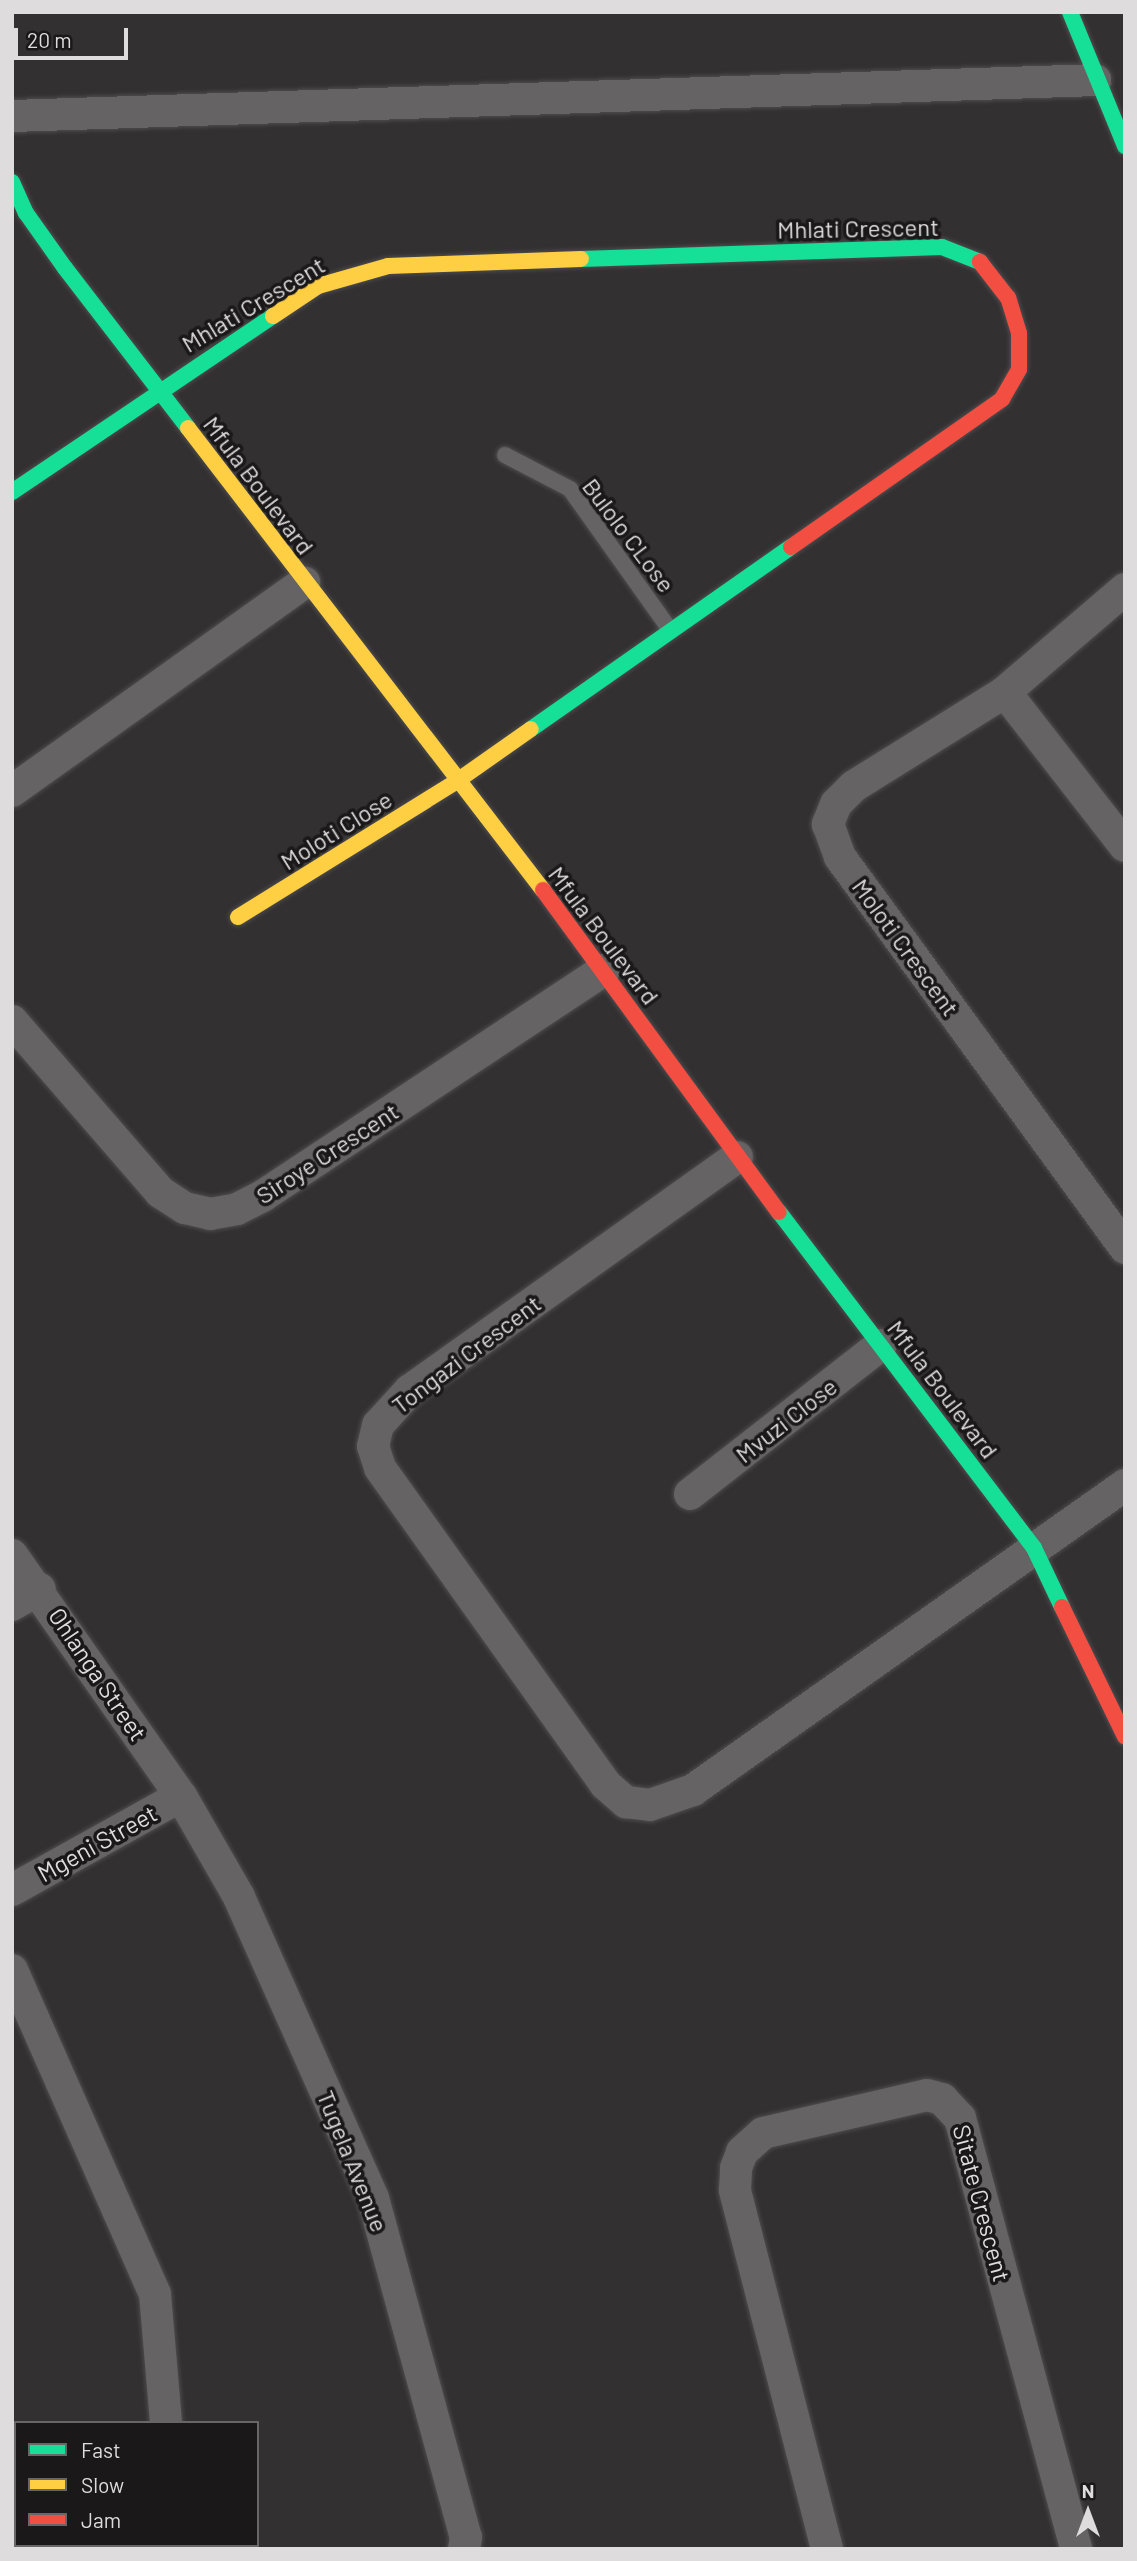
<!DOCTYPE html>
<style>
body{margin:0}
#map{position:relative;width:1137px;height:2561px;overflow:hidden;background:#333032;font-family:Barlow,sans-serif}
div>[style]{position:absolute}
.roads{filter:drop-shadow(0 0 2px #4e4c4d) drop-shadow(0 0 2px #4e4c4d)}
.lane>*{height:16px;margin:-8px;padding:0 8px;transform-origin:8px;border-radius:8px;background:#656364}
.street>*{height:32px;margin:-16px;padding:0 16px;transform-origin:16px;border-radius:16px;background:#656364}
.fast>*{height:16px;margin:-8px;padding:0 8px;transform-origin:8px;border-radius:8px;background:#16e098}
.slow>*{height:16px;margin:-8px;padding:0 8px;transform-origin:8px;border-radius:8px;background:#ffcf43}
.jam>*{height:16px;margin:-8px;padding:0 8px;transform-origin:8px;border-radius:8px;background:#f24e42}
span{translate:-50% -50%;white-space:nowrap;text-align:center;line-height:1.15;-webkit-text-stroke:7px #1a1819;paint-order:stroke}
.street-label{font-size:24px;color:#dfdcde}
.frame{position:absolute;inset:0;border:14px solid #dfdcde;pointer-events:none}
.legend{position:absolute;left:14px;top:2421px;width:245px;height:126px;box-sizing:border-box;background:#1a1819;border:2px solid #696668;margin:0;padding:9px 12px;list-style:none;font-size:21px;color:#dfdcde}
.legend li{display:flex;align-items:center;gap:14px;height:35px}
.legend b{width:35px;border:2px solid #696668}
.north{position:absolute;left:1053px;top:2477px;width:70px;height:70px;-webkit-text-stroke:5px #1a1819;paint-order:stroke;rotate:0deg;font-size:19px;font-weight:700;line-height:28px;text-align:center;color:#dfdcde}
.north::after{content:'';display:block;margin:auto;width:24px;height:32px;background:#dfdcde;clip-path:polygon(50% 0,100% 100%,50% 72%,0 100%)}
.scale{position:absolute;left:14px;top:28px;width:114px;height:32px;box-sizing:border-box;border:4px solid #dfdcde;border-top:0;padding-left:9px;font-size:21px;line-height:24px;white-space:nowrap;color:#dfdcde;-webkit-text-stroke:5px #1a1819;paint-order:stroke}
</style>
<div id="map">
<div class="roads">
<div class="lane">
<div style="left:505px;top:455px;width:73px;rotate:27.6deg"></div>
<div style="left:570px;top:489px;width:174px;rotate:54.6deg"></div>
</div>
<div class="street">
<div style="left:12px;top:116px;width:1084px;rotate:-1.9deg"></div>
<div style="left:1125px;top:589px;width:158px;rotate:139.4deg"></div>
<div style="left:1005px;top:692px;width:178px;rotate:148.1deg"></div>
<div style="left:854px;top:786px;width:25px;rotate:135deg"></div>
<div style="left:836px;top:804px;width:22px;rotate:112deg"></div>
<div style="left:828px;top:824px;width:35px;rotate:70deg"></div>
<div style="left:840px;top:857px;width:484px;rotate:53.9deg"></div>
<div style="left:1005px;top:692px;width:195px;rotate:52.1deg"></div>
<div style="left:12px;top:791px;width:359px;rotate:-35.5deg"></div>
<div style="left:12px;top:1021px;width:226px;rotate:49.1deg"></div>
<div style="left:160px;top:1192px;width:30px;rotate:33deg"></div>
<div style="left:185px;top:1208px;width:26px;rotate:13deg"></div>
<div style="left:210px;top:1214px;width:27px;rotate:-10deg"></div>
<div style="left:237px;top:1209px;width:30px;rotate:-27deg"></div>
<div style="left:264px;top:1195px;width:408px;rotate:-33.5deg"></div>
<div style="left:737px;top:1157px;width:402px;rotate:144.5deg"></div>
<div style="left:410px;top:1390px;width:47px;rotate:132.4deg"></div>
<div style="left:378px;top:1425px;width:22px;rotate:103deg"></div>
<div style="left:373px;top:1446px;width:23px;rotate:72deg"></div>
<div style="left:380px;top:1468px;width:388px;rotate:54.5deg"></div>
<div style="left:605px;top:1784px;width:28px;rotate:41deg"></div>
<div style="left:626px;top:1802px;width:24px;rotate:7deg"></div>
<div style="left:650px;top:1805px;width:46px;rotate:-19.2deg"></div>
<div style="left:693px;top:1790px;width:529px;rotate:-35.22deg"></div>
<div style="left:690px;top:1494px;width:242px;rotate:-38deg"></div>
<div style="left:12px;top:1555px;width:294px;rotate:55deg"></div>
<div style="left:181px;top:1796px;width:116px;rotate:60.1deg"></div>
<div style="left:239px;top:1897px;width:329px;rotate:66deg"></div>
<div style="left:373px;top:2198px;width:352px;rotate:74.7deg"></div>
<div style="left:466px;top:2537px;width:12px;rotate:99deg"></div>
<div style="left:12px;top:1605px;width:32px;rotate:-30deg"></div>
<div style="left:12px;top:1890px;width:193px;rotate:-29.1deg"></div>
<div style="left:12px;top:1970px;width:354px;rotate:66.2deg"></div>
<div style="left:155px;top:2294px;width:129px;rotate:85.1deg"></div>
<div style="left:176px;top:2545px;width:4px;rotate:76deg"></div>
<div style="left:827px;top:2549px;width:371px;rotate:-104.4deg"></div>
<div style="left:735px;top:2190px;width:22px;rotate:-87deg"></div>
<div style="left:736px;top:2168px;width:17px;rotate:-69deg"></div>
<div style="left:742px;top:2152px;width:28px;rotate:-42deg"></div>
<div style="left:763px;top:2133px;width:168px;rotate:-13deg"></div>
<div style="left:927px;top:2095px;width:16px;rotate:15deg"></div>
<div style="left:942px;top:2099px;width:26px;rotate:47deg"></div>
<div style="left:960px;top:2118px;width:446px;rotate:74.9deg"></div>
</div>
<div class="fast">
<div style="left:1070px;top:12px;width:145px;rotate:67.7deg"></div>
<div style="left:12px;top:182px;width:34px;rotate:66deg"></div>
<div style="left:26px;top:213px;width:67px;rotate:54.7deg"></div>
<div style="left:65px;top:268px;width:202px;rotate:52.4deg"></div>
<div style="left:581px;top:259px;width:361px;rotate:-1.9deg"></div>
<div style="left:942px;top:247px;width:41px;rotate:21.5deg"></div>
<div style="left:12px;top:492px;width:315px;rotate:-34deg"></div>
<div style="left:531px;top:729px;width:317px;rotate:-35deg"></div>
<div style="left:779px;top:1212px;width:422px;rotate:52.8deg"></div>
<div style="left:1034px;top:1548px;width:65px;rotate:64.6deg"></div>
</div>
<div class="slow">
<div style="left:273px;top:316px;width:54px;rotate:-33.7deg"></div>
<div style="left:318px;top:286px;width:73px;rotate:-15.9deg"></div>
<div style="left:388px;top:266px;width:193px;rotate:-2.1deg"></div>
<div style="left:188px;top:428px;width:583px;rotate:52.46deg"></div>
<div style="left:238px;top:917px;width:258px;rotate:-31.8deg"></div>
<div style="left:457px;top:781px;width:90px;rotate:-35.1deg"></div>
</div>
<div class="jam">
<div style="left:791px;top:547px;width:258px;rotate:-35deg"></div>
<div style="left:1002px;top:399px;width:34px;rotate:-60deg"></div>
<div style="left:1019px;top:369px;width:36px;rotate:-90deg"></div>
<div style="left:1019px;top:333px;width:37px;rotate:-107deg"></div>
<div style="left:1008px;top:298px;width:46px;rotate:-127.9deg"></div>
<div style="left:543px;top:890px;width:399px;rotate:53.8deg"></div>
<div style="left:1062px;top:1607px;width:144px;rotate:64.1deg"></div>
</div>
</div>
<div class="street-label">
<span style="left:858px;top:228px;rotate:-1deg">Mhlati Crescent</span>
<span style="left:253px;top:304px;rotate:-31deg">Mhlati Crescent</span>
<span style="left:259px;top:485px;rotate:53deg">Mfula Boulevard</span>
<span style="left:629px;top:535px;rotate:53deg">Bulolo CLose</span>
<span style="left:336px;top:830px;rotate:-32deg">Moloti Close</span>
<span style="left:604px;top:935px;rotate:53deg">Mfula Boulevard</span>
<span style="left:906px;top:947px;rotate:54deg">Moloti Crescent</span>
<span style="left:327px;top:1153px;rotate:-33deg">Siroye Crescent</span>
<span style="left:466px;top:1354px;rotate:-37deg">Tongazi Crescent</span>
<span style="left:943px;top:1389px;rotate:53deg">Mfula Boulevard</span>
<span style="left:786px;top:1420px;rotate:-38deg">Mvuzi Close</span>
<span style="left:98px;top:1674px;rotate:56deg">Ohlanga Street</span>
<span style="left:97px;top:1843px;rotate:-29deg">Mgeni Street</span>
<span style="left:353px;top:2161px;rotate:68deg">Tugela Avenue</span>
<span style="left:982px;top:2203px;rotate:75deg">Sitate Crescent</span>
</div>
<div class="frame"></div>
<ul class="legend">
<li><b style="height:9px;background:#16e098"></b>Fast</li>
<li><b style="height:9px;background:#ffcf43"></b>Slow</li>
<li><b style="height:9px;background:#f24e42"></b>Jam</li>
</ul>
<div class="north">N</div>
<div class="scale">20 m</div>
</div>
